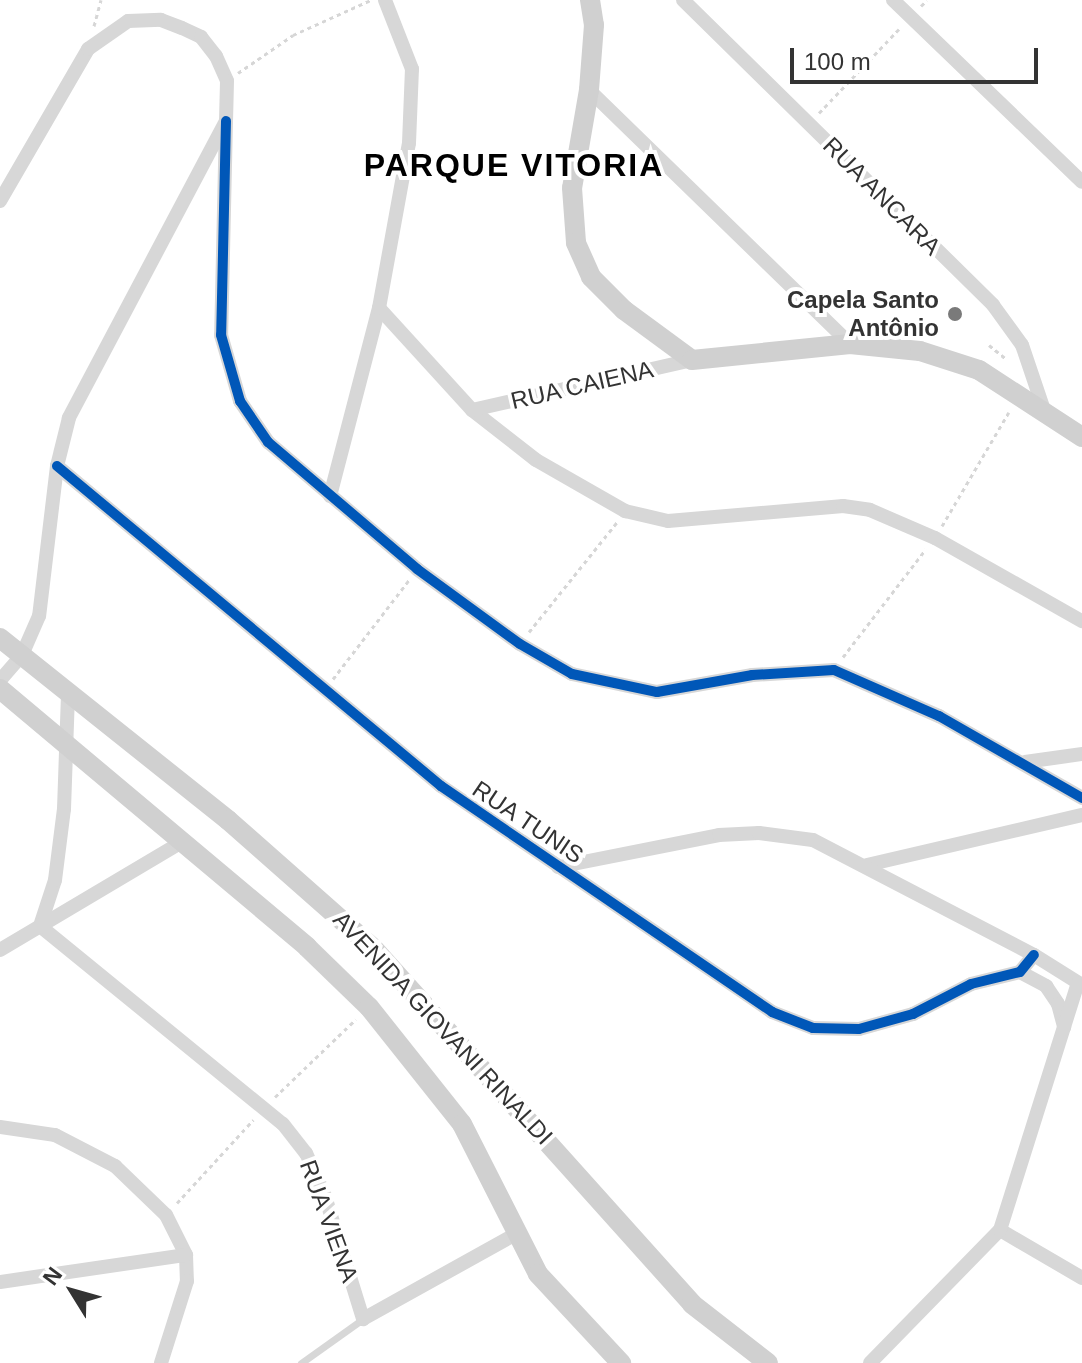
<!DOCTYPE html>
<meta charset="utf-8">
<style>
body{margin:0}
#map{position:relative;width:1082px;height:1363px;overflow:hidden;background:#fff;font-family:Helvetica,sans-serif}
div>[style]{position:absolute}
.path>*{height:3px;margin-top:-1.5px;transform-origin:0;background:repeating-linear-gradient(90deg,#d6d6d6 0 4px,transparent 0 8px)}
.lane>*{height:7px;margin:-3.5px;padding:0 3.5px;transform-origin:3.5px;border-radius:3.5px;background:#d7d7d7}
.street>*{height:14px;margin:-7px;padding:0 7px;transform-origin:7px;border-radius:7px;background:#d7d7d7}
.secondary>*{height:20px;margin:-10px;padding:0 10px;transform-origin:10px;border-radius:10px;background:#d0d0d0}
.cycleway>*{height:10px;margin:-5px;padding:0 5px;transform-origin:5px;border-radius:5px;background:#0057b8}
.dots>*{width:22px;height:22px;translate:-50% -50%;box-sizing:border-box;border:4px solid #fff;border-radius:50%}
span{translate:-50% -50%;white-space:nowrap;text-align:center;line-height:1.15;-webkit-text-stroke:8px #fff;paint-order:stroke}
.street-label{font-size:24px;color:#333}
.poi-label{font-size:24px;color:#333;font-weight:700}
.right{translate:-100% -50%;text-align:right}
.district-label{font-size:32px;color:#000;font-weight:700;letter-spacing:2px}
.north{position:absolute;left:32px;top:1251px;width:80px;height:80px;-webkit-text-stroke:6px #fff;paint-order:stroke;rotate:307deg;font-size:22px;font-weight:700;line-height:32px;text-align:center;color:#333}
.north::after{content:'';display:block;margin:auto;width:28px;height:36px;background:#333;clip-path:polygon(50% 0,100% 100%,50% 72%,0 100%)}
.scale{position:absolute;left:790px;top:48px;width:248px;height:36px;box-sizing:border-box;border:4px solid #333;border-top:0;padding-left:10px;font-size:24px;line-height:28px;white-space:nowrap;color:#333;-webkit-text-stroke:6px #fff;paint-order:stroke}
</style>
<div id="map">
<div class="path">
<div style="left:921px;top:6px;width:8px;rotate:-45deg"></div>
<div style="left:94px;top:26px;width:27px;rotate:-75deg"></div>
<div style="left:238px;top:73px;width:67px;rotate:-34.6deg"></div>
<div style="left:293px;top:35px;width:85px;rotate:-24.2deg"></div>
<div style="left:819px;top:113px;width:116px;rotate:-46.4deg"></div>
<div style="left:989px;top:345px;width:21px;rotate:39deg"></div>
<div style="left:942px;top:526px;width:132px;rotate:-59.6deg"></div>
<div style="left:529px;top:632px;width:141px;rotate:-51.3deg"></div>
<div style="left:843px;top:657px;width:136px;rotate:-52.5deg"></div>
<div style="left:333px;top:679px;width:125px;rotate:-52.5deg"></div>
<div style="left:275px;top:1097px;width:112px;rotate:-43.9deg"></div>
<div style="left:177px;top:1203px;width:113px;rotate:-47.5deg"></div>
</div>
<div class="lane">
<div style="left:301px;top:1363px;width:76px;rotate:-35.4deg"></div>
</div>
<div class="street">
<div style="left:683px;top:0;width:435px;rotate:44.5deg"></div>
<div style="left:993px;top:305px;width:49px;rotate:54.1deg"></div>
<div style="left:1022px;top:345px;width:72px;rotate:71.3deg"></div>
<div style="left:893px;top:0;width:262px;rotate:43.9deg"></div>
<div style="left:589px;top:90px;width:364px;rotate:44.2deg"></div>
<div style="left:226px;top:121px;width:214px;rotate:91.3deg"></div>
<div style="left:221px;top:335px;width:69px;rotate:73.9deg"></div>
<div style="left:240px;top:401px;width:50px;rotate:55.7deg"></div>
<div style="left:268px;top:442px;width:196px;rotate:40.4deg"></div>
<div style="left:417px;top:569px;width:127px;rotate:36.1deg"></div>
<div style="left:520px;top:644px;width:60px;rotate:30deg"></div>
<div style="left:572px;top:674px;width:87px;rotate:12deg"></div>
<div style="left:657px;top:692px;width:97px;rotate:-10.1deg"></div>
<div style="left:752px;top:675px;width:82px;rotate:-3.5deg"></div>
<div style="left:834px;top:670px;width:115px;rotate:23.7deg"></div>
<div style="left:939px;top:716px;width:165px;rotate:29.8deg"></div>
<div style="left:0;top:201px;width:176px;rotate:-59.9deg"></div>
<div style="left:88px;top:49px;width:49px;rotate:-35deg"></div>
<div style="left:128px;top:21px;width:33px;rotate:-2deg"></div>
<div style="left:161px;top:20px;width:22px;rotate:21deg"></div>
<div style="left:182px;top:28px;width:21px;rotate:25deg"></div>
<div style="left:201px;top:37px;width:24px;rotate:52deg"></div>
<div style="left:216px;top:56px;width:27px;rotate:66deg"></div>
<div style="left:227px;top:81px;width:40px;rotate:91.4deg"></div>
<div style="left:226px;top:121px;width:336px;rotate:117.9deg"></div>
<div style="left:69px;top:418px;width:49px;rotate:104deg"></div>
<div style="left:57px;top:466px;width:151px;rotate:96.8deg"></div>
<div style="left:39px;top:616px;width:43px;rotate:113.6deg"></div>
<div style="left:22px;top:655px;width:33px;rotate:131deg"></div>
<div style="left:379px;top:308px;width:138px;rotate:47.6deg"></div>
<div style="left:472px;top:410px;width:81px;rotate:38deg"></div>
<div style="left:536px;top:460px;width:103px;rotate:29.8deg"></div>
<div style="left:625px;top:511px;width:44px;rotate:13.1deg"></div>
<div style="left:668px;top:521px;width:176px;rotate:-4.9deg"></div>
<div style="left:843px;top:506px;width:27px;rotate:8deg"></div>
<div style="left:870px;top:510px;width:71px;rotate:23.3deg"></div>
<div style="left:935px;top:538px;width:169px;rotate:29.5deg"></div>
<div style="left:472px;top:410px;width:226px;rotate:-12.8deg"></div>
<div style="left:57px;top:466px;width:500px;rotate:39.8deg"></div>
<div style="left:441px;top:786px;width:401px;rotate:34.3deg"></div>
<div style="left:772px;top:1012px;width:44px;rotate:21.3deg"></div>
<div style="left:813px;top:1028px;width:46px;rotate:1.2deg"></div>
<div style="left:859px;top:1029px;width:56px;rotate:-15.5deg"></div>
<div style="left:913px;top:1014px;width:65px;rotate:-27.3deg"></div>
<div style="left:971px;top:984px;width:50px;rotate:-13.8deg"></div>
<div style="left:1020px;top:972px;width:22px;rotate:-51deg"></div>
<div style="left:330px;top:496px;width:194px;rotate:-75.4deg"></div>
<div style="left:379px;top:308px;width:168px;rotate:-79.7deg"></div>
<div style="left:409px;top:143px;width:74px;rotate:-87.7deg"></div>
<div style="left:412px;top:69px;width:74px;rotate:-111.4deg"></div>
<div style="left:1025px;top:762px;width:58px;rotate:-8deg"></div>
<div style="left:867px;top:865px;width:221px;rotate:-13.1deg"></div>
<div style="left:558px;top:867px;width:164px;rotate:-11.2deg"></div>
<div style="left:719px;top:835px;width:40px;rotate:-2.9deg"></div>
<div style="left:759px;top:833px;width:54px;rotate:7.4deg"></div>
<div style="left:813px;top:840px;width:249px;rotate:27.5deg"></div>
<div style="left:1034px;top:955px;width:57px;rotate:32deg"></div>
<div style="left:40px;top:926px;width:313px;rotate:39.2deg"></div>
<div style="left:283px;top:1124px;width:37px;rotate:52deg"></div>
<div style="left:306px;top:1153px;width:47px;rotate:66.2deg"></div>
<div style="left:325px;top:1196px;width:129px;rotate:72.8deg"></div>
<div style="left:363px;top:1319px;width:173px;rotate:-29.1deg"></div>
<div style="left:40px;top:926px;width:48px;rotate:-71.9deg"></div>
<div style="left:55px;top:880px;width:72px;rotate:-82.8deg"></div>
<div style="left:64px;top:809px;width:117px;rotate:-88deg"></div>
<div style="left:0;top:950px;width:209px;rotate:-30.7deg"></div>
<div style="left:1020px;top:972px;width:30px;rotate:28deg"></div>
<div style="left:1046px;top:986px;width:22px;rotate:56deg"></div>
<div style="left:1058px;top:1004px;width:24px;rotate:75deg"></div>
<div style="left:0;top:1127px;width:56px;rotate:8.3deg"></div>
<div style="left:55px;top:1135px;width:68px;rotate:27.3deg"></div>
<div style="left:115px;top:1166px;width:71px;rotate:43.9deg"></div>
<div style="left:166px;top:1215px;width:45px;rotate:63.4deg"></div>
<div style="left:186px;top:1255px;width:26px;rotate:88deg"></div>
<div style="left:187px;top:1281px;width:86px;rotate:107.6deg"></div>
<div style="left:1000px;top:1230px;width:95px;rotate:30.3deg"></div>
<div style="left:0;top:1282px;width:188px;rotate:-8.3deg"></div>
<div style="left:870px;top:1363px;width:186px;rotate:-45.7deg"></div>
<div style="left:1000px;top:1230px;width:259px;rotate:-72.5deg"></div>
</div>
<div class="secondary">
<div style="left:590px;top:0;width:25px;rotate:81deg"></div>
<div style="left:594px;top:25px;width:65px;rotate:94.4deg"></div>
<div style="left:589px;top:90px;width:99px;rotate:99.8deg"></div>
<div style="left:572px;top:188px;width:55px;rotate:85.8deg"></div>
<div style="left:576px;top:243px;width:37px;rotate:66deg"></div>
<div style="left:591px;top:277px;width:47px;rotate:45deg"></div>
<div style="left:624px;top:310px;width:84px;rotate:36.3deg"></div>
<div style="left:692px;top:360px;width:159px;rotate:-5.8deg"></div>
<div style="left:850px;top:344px;width:70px;rotate:5.7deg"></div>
<div style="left:920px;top:351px;width:62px;rotate:17.9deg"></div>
<div style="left:979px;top:370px;width:123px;rotate:33deg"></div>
<div style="left:0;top:638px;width:292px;rotate:38.6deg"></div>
<div style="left:228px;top:820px;width:193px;rotate:41.4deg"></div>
<div style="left:373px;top:948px;width:478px;rotate:48.1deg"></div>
<div style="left:692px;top:1304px;width:96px;rotate:37.8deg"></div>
<div style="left:0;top:689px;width:401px;rotate:40deg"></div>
<div style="left:307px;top:947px;width:86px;rotate:44.1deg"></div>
<div style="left:369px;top:1007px;width:149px;rotate:51.5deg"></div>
<div style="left:462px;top:1124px;width:168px;rotate:63.1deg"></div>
<div style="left:538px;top:1274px;width:122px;rotate:47deg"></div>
</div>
<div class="cycleway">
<div style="left:226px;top:121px;width:214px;rotate:91.3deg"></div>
<div style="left:221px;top:335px;width:69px;rotate:73.9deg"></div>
<div style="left:240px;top:401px;width:50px;rotate:55.7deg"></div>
<div style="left:268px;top:442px;width:196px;rotate:40.4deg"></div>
<div style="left:417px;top:569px;width:127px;rotate:36.1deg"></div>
<div style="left:520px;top:644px;width:60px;rotate:30deg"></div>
<div style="left:572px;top:674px;width:87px;rotate:12deg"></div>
<div style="left:657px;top:692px;width:97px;rotate:-10.1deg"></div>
<div style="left:752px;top:675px;width:82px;rotate:-3.5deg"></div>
<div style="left:834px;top:670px;width:115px;rotate:23.7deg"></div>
<div style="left:939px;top:716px;width:165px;rotate:29.8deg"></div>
<div style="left:57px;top:466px;width:500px;rotate:39.8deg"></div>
<div style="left:441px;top:786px;width:401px;rotate:34.3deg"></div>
<div style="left:772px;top:1012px;width:44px;rotate:21.3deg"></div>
<div style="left:813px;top:1028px;width:46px;rotate:1.2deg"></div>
<div style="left:859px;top:1029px;width:56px;rotate:-15.5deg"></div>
<div style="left:913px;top:1014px;width:65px;rotate:-27.3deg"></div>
<div style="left:971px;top:984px;width:50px;rotate:-13.8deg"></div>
<div style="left:1020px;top:972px;width:22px;rotate:-51deg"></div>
</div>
<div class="dots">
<div style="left:955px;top:314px;background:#7a7a7a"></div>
</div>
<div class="street-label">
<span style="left:882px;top:196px;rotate:45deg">RUA ANCARA</span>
<span style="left:582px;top:385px;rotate:-13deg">RUA CAIENA</span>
<span style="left:528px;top:822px;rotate:34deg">RUA TUNIS</span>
<span style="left:443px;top:1028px;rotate:47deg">AVENIDA GIOVANI RINALDI</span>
<span style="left:329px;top:1221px;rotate:70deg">RUA VIENA</span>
</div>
<div class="poi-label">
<span class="right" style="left:939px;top:314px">Capela Santo<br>Antônio</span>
</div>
<div class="district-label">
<span style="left:514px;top:165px">PARQUE VITORIA</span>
</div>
<div class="north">N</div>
<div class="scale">100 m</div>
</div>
